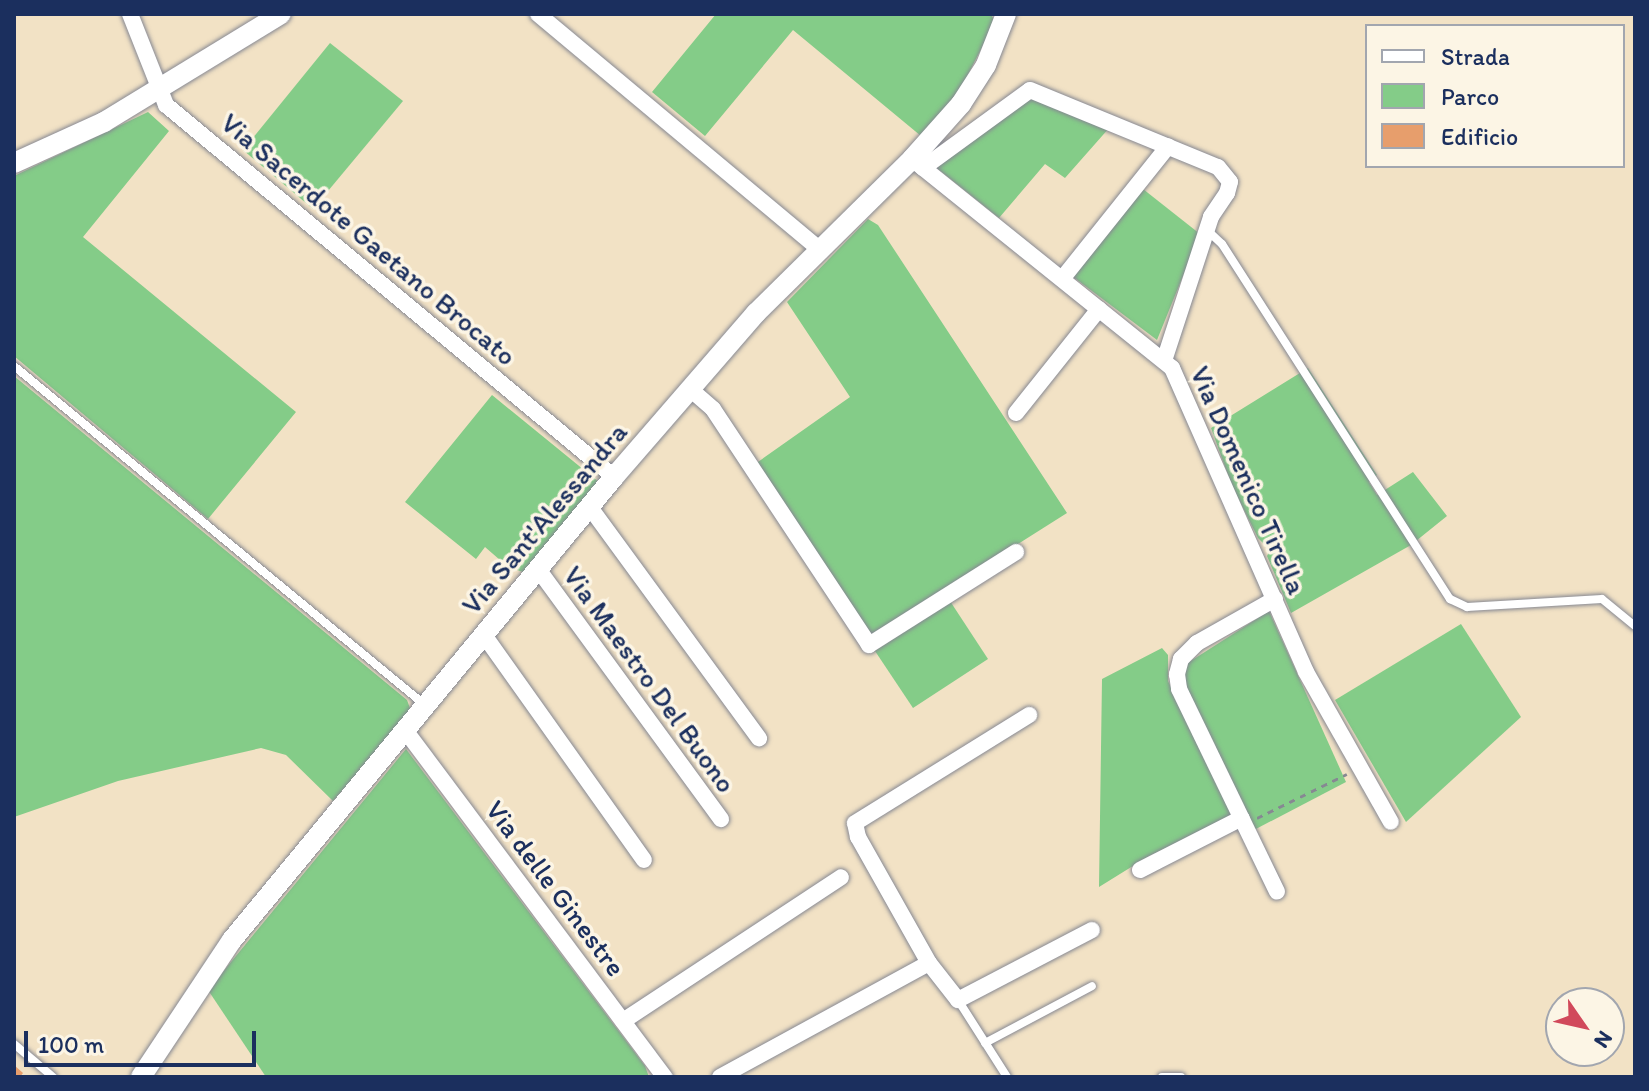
<!DOCTYPE html>
<style>
body{margin:0}
#map{position:relative;width:1649px;height:1091px;overflow:hidden;background:#f2e2c5;font-family:Itim,sans-serif}
div>[style]{position:absolute}
.green>*{inset:0;background:#84cc88}
.building>*{inset:0;background:#e79e6c}
.path>*{height:3px;margin-top:-1.5px;transform-origin:0;background:repeating-linear-gradient(90deg,#868892 0 6px,transparent 0 12px)}
.roads{filter:drop-shadow(0 0 2px #868892) drop-shadow(0 0 2px #868892)}
.service>*{height:8px;margin:-4px;padding:0 4px;transform-origin:4px;border-radius:4px;background:#fff}
.minor>*{height:16px;margin:-8px;padding:0 8px;transform-origin:8px;border-radius:8px;background:#fff}
.tertiary>*{height:20px;margin:-10px;padding:0 10px;transform-origin:10px;border-radius:10px;background:#fff}
span{translate:-50% -50%;white-space:nowrap;text-align:center;line-height:1.15;-webkit-text-stroke:7px #fcf5e5;paint-order:stroke}
.street-label{font-size:28px;color:#1b2f5e}
.frame{position:absolute;inset:0;border:16px solid #1b2f5e;pointer-events:none}
.legend{position:absolute;left:1365px;top:24px;width:260px;height:144px;box-sizing:border-box;background:#fcf5e5;border:2px solid #a2a6af;margin:0;padding:10px 14px;list-style:none;font-size:24px;color:#1b2f5e}
.legend li{display:flex;align-items:center;gap:16px;height:40px}
.legend b{width:40px;border:2px solid #a2a6af}
.north{position:absolute;left:1545px;top:987px;width:80px;height:80px;box-sizing:border-box;background:#fcf5e5;border:2px solid #a2a6af;border-radius:50%;rotate:124deg;font-size:22px;font-weight:700;line-height:32px;text-align:center;color:#1b2f5e}
.north::after{content:'';display:block;margin:auto;width:28px;height:36px;background:#d1495b;clip-path:polygon(50% 0,100% 100%,50% 72%,0 100%)}
.scale{position:absolute;left:24px;top:1031px;width:232px;height:36px;box-sizing:border-box;border:4px solid #1b2f5e;border-top:0;padding-left:10px;font-size:24px;line-height:28px;white-space:nowrap;color:#1b2f5e;-webkit-text-stroke:6px #fcf5e5;paint-order:stroke}
</style>
<div id="map">
<div class="green">
<div style="clip-path:polygon(716px 14px,991px 14px,995px 22px,961px 88px,921px 136px,793px 30px,705px 136px,652px 92px)"></div>
<div style="clip-path:polygon(330px 43px,403px 101px,313px 209px,243px 150px)"></div>
<div style="clip-path:polygon(1034px 98px,1110px 127px,1065px 178px,1045px 164px,999px 218px,933px 165px,1022px 100px)"></div>
<div style="clip-path:polygon(148px 112px,169px 131px,83px 237px,296px 412px,208px 519px,14px 356px,14px 176px)"></div>
<div style="clip-path:polygon(1143px 189px,1200px 234px,1157px 340px,1072px 276px)"></div>
<div style="clip-path:polygon(868px 219px,878px 225px,1067px 513px,871px 637px,755px 464px,850px 397px,787px 302px)"></div>
<div style="clip-path:polygon(1308px 368px,1377px 475px,1369px 482px,1377px 495px,1413px 472px,1447px 516px,1411px 545px,1291px 613px,1267px 556px,1270px 550px,1258px 538px,1232px 486px,1211px 428px)"></div>
<div style="clip-path:polygon(14px 376px,407px 700px,411px 711px,333px 801px,286px 755px,261px 748px,118px 781px,14px 817px)"></div>
<div style="clip-path:polygon(492px 395px,600px 483px,526px 573px,508px 567px,485px 547px,476px 559px,405px 502px)"></div>
<div style="clip-path:polygon(950px 601px,988px 659px,913px 708px,875px 651px)"></div>
<div style="clip-path:polygon(1269px 611px,1346px 782px,1254px 830px,1184px 684px,1186px 664px)"></div>
<div style="clip-path:polygon(1461px 624px,1521px 717px,1406px 822px,1335px 700px)"></div>
<div style="clip-path:polygon(1162px 648px,1168px 655px,1168px 681px,1234px 816px,1149px 856px,1099px 887px,1102px 679px)"></div>
<div style="clip-path:polygon(406px 749px,645px 1066px,649px 1077px,266px 1077px,208px 990px)"></div>
</div>
<div class="building">
<div style="clip-path:polygon(14px 1065px,23px 1073px,20px 1077px,14px 1077px)"></div>
</div>
<div class="path">
<div style="left:1257px;top:818px;width:100px;rotate:-26.1deg"></div>
</div>
<div class="roads">
<div class="service">
<div style="left:1208px;top:231px;width:19px;rotate:43deg"></div>
<div style="left:1222px;top:244px;width:422px;rotate:57.3deg"></div>
<div style="left:1450px;top:599px;width:19px;rotate:25deg"></div>
<div style="left:1467px;top:607px;width:135px;rotate:-3.4deg"></div>
<div style="left:1602px;top:599px;width:43px;rotate:39.3deg"></div>
<div style="left:14px;top:366px;width:533px;rotate:39.52deg"></div>
<div style="left:958px;top:1000px;width:91px;rotate:57.5deg"></div>
<div style="left:985px;top:1043px;width:121px;rotate:-28deg"></div>
<div style="left:14px;top:1044px;width:51px;rotate:40.2deg"></div>
<div style="left:1162px;top:1077px;width:19px"></div>
</div>
<div class="minor">
<div style="left:130px;top:14px;width:98px;rotate:68.4deg"></div>
<div style="left:166px;top:105px;width:582px;rotate:39.7deg"></div>
<div style="left:538px;top:14px;width:368px;rotate:39.9deg"></div>
<div style="left:912px;top:159px;width:334px;rotate:38.8deg"></div>
<div style="left:1172px;top:368px;width:332px;rotate:66.2deg"></div>
<div style="left:1306px;top:672px;width:172px;rotate:60.5deg"></div>
<div style="left:923px;top:168px;width:132px;rotate:-36.1deg"></div>
<div style="left:1030px;top:90px;width:203px;rotate:22.3deg"></div>
<div style="left:1218px;top:167px;width:19px;rotate:51deg"></div>
<div style="left:1230px;top:182px;width:11px;rotate:105deg"></div>
<div style="left:1227px;top:193px;width:29px;rotate:124deg"></div>
<div style="left:1211px;top:217px;width:151px;rotate:108.1deg"></div>
<div style="left:1062px;top:279px;width:170px;rotate:-51.4deg"></div>
<div style="left:689px;top:388px;width:32px;rotate:41deg"></div>
<div style="left:713px;top:409px;width:283px;rotate:56.5deg"></div>
<div style="left:869px;top:645px;width:174px;rotate:-32.3deg"></div>
<div style="left:1016px;top:413px;width:133px;rotate:-51.4deg"></div>
<div style="left:589px;top:506px;width:288px;rotate:53.8deg"></div>
<div style="left:538px;top:569px;width:310px;rotate:53.8deg"></div>
<div style="left:1275px;top:599px;width:90px;rotate:150.6deg"></div>
<div style="left:1197px;top:643px;width:23px;rotate:135deg"></div>
<div style="left:1181px;top:659px;width:16px;rotate:105deg"></div>
<div style="left:1177px;top:674px;width:15px;rotate:82deg"></div>
<div style="left:1179px;top:689px;width:225px;rotate:64.2deg"></div>
<div style="left:484px;top:635px;width:276px;rotate:54.6deg"></div>
<div style="left:405px;top:730px;width:434px;rotate:53.2deg"></div>
<div style="left:1140px;top:870px;width:114px;rotate:-27deg"></div>
<div style="left:929px;top:963px;width:145px;rotate:-119.4deg"></div>
<div style="left:858px;top:837px;width:14px;rotate:-102deg"></div>
<div style="left:855px;top:823px;width:205px;rotate:-31.8deg"></div>
<div style="left:623px;top:1021px;width:261px;rotate:-33.4deg"></div>
<div style="left:720px;top:1077px;width:238px;rotate:-28.6deg"></div>
<div style="left:929px;top:963px;width:47px;rotate:51.9deg"></div>
<div style="left:958px;top:1000px;width:151px;rotate:-27.6deg"></div>
</div>
<div class="tertiary">
<div style="left:14px;top:163px;width:99px;rotate:-24.5deg"></div>
<div style="left:104px;top:122px;width:207px;rotate:-31.4deg"></div>
<div style="left:141px;top:1077px;width:164px;rotate:-56.4deg"></div>
<div style="left:232px;top:940px;width:600px;rotate:-50.48deg"></div>
<div style="left:614px;top:477px;width:217px;rotate:-49.1deg"></div>
<div style="left:756px;top:313px;width:219px;rotate:-44.6deg"></div>
<div style="left:912px;top:159px;width:74px;rotate:-48.3deg"></div>
<div style="left:961px;top:104px;width:46px;rotate:-57.3deg"></div>
<div style="left:986px;top:65px;width:55px;rotate:-68.6deg"></div>
</div>
</div>
<div class="street-label">
<span style="left:369px;top:239px;rotate:40deg">Via Sacerdote Gaetano Brocato</span>
<span style="left:1249px;top:480px;rotate:66deg">Via Domenico Tirella</span>
<span style="left:544px;top:518px;rotate:-50deg">Via Sant'Alessandra</span>
<span style="left:650px;top:679px;rotate:54deg">Via Maestro Del Buono</span>
<span style="left:556px;top:888px;rotate:53deg">Via delle Ginestre</span>
</div>
<div class="frame"></div>
<ul class="legend">
<li><b style="height:10px;background:#fff"></b>Strada</li>
<li><b style="height:22px;background:#84cc88"></b>Parco</li>
<li><b style="height:22px;background:#e79e6c"></b>Edificio</li>
</ul>
<div class="north">N</div>
<div class="scale">100 m</div>
</div>
